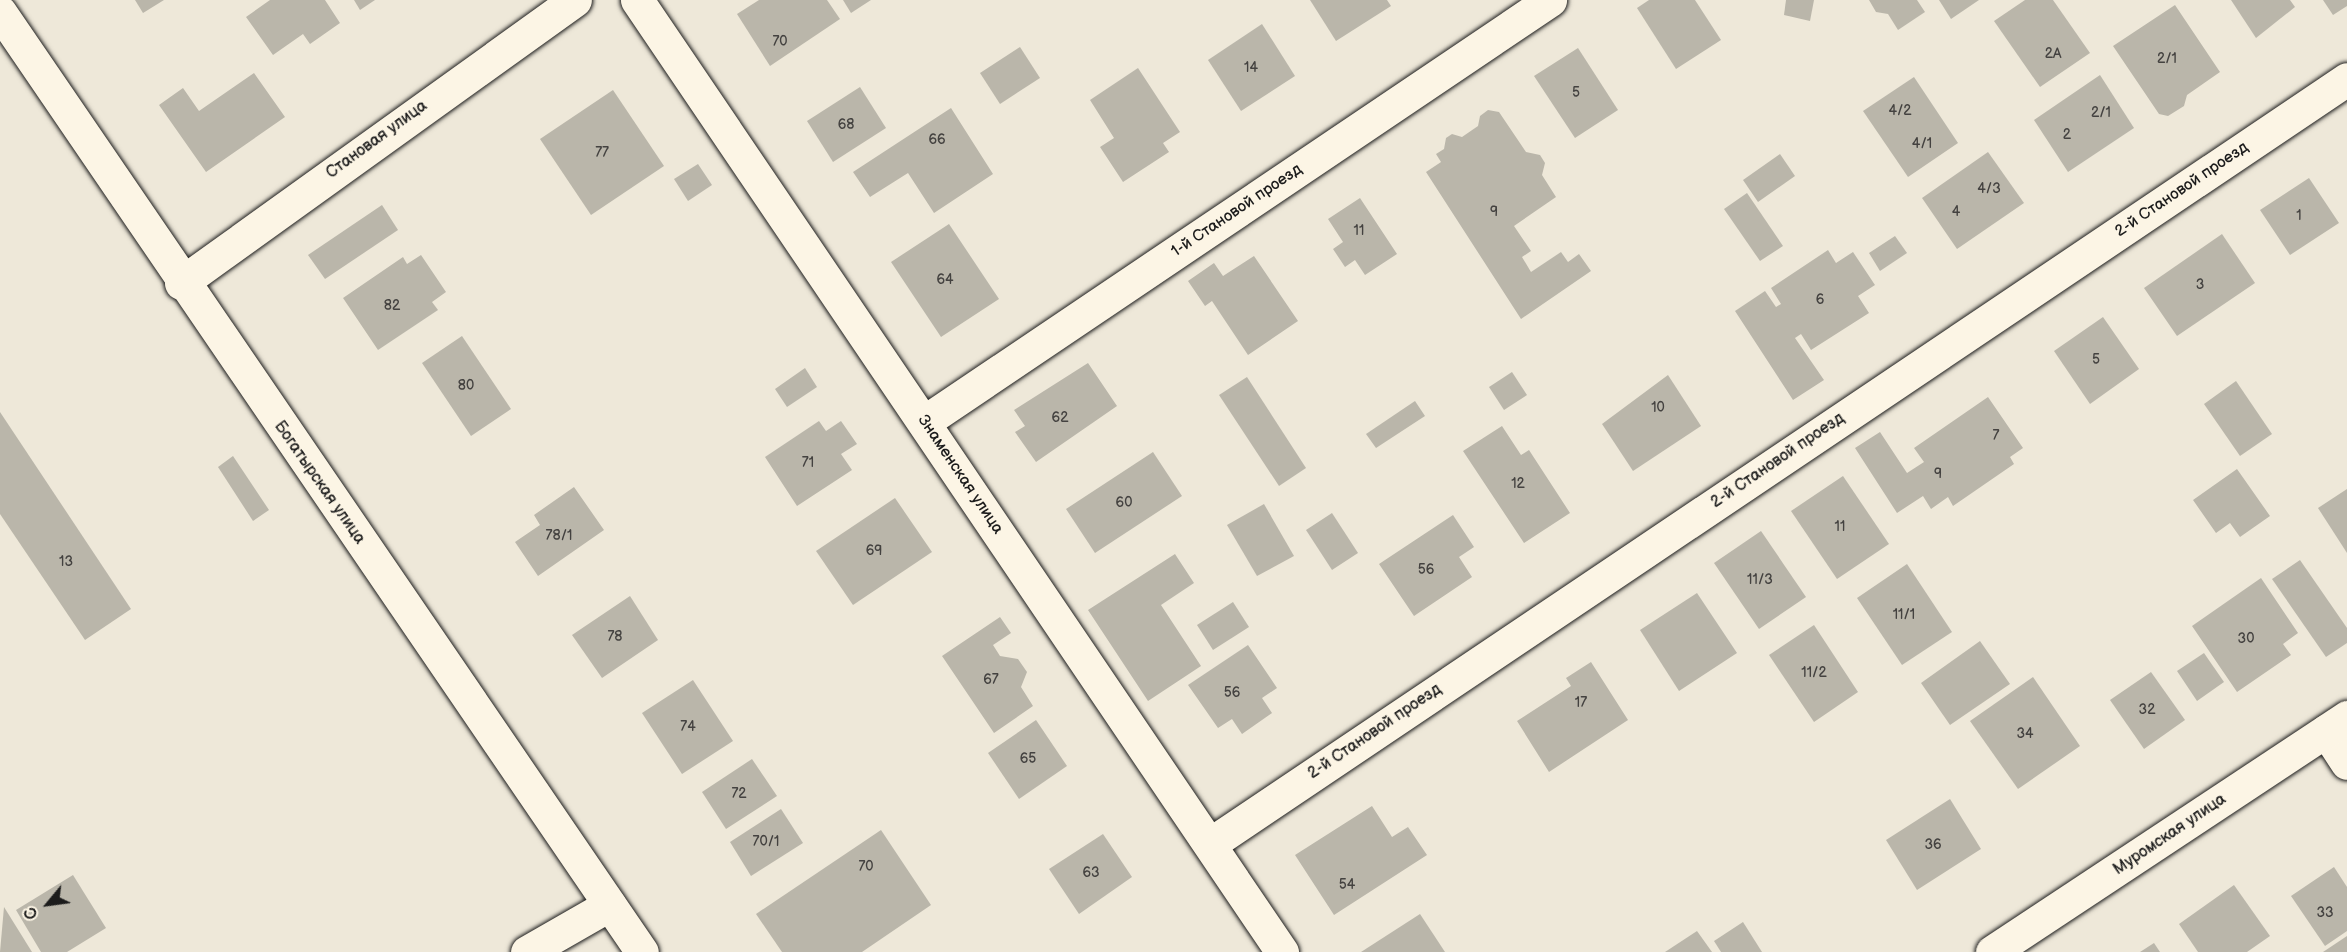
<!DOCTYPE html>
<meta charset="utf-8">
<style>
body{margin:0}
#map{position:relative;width:2347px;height:952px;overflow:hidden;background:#eee8d9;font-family:"Balsamiq Sans",sans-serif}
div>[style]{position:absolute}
.building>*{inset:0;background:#bab6aa}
.roads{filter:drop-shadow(0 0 2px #1c1c1c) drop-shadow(0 0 2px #1c1c1c)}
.minor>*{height:33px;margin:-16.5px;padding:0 16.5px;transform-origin:16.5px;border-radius:16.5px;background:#fcf5e5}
span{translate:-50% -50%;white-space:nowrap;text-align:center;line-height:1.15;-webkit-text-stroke:4.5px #fcf5e5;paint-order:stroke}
.number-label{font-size:14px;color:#444240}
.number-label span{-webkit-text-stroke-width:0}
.street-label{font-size:16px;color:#1c1c1c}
.north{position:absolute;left:18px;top:874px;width:60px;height:60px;-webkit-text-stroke:4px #fcf5e5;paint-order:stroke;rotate:241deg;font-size:16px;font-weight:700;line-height:24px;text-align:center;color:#1c1c1c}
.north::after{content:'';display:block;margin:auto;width:21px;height:27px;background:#1c1c1c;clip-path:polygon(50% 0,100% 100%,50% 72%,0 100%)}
</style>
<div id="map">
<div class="building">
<div style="clip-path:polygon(135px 0,164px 0,143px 13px)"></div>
<div style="clip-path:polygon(270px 0,325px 0,340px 23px,310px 44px,303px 34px,273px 55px,246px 17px)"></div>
<div style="clip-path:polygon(354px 0,375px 0,360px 10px)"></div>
<div style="clip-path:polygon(759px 0,827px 0,840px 19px,770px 66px,737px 14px)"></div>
<div style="clip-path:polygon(843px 0,871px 0,851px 13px)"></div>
<div style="clip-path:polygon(1310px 0,1387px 0,1391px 6px,1336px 41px)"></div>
<div style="clip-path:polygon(1649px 0,1695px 0,1721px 40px,1676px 69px,1637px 8px)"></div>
<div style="clip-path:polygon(1786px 0,1814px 0,1810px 21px,1784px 15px)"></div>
<div style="clip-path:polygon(1869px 0,1917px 0,1925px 12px,1898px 30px,1888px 14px,1876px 12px)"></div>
<div style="clip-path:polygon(1939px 0,1979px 0,1951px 19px)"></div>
<div style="clip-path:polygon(2025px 0,2053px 0,2090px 53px,2040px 87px,1994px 21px)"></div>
<div style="clip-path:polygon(2231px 0,2290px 0,2295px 7px,2256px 38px)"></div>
<div style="clip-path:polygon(2323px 0,2347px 0,2347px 6px,2333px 15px)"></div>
<div style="clip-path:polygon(2175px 5px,2220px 72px,2187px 95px,2184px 106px,2168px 116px,2159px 114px,2113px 46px)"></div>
<div style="clip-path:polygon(1262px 24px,1295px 76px,1241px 111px,1208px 60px)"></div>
<div style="clip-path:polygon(1020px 47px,1040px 78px,1000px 104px,980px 73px)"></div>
<div style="clip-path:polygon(1578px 48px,1618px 110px,1575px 138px,1534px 76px)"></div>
<div style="clip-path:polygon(1138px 68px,1180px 132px,1163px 143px,1169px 152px,1123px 182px,1100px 147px,1114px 138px,1090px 100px)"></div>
<div style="clip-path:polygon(254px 73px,285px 117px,206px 172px,159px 105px,183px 88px,199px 111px)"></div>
<div style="clip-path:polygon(2100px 75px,2134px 128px,2068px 172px,2034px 120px)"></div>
<div style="clip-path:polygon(1914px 77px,1958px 143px,1908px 177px,1863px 111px)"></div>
<div style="clip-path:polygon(860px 87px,886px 128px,833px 162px,807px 121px)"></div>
<div style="clip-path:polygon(613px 90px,664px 166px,591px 215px,540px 139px)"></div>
<div style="clip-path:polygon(951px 108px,993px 174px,934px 213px,908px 173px,870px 197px,853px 172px)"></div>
<div style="clip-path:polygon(1488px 110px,1499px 112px,1526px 152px,1540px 155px,1545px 163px,1542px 175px,1556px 197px,1514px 226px,1531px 251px,1522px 257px,1531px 272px,1561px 252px,1568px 262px,1579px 254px,1591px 271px,1521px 319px,1426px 172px,1441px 162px,1436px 154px,1444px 149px,1446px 138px,1452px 134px,1462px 137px,1478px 126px,1480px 116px)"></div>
<div style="clip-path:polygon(1988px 152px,2024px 203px,1957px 249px,1922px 198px)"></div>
<div style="clip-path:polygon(1780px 154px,1795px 176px,1758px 202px,1743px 180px)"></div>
<div style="clip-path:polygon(698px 164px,712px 185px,688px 201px,674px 179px)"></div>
<div style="clip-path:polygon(2309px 178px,2339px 223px,2290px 255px,2260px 210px)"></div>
<div style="clip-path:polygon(1747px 193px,1783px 246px,1760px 261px,1724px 209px)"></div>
<div style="clip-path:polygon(1360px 198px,1397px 254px,1365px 275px,1355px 260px,1345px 267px,1333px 249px,1343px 242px,1328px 219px)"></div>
<div style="clip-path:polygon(382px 205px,398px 230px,325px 279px,308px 255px)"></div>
<div style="clip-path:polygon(949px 224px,999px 299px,941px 337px,891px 262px)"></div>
<div style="clip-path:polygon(2222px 234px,2255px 283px,2177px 336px,2144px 288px)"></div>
<div style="clip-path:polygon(1895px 236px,1907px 253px,1880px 271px,1869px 253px)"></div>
<div style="clip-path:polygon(1828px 250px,1836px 263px,1853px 252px,1875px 285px,1858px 296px,1869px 313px,1811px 350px,1801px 334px,1795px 338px,1824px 380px,1793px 400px,1735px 311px,1765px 291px,1776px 307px,1781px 304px,1771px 288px)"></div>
<div style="clip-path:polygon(421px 255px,446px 292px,432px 302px,438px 310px,378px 350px,343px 298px,403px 257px,407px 264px)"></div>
<div style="clip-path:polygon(1254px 256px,1298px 321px,1248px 355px,1212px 301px,1205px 306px,1188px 281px,1214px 263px,1223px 276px)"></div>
<div style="clip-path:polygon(2103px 317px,2139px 369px,2090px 404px,2054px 351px)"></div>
<div style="clip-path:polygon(462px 336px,511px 409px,471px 436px,422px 363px)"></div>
<div style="clip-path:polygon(1088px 363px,1117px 406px,1036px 462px,1015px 432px,1025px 426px,1014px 410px)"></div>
<div style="clip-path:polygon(805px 368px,817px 387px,787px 407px,775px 389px)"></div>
<div style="clip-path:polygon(1512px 372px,1527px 395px,1504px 410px,1489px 387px)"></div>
<div style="clip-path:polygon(1668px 375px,1701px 426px,1633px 471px,1602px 424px)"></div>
<div style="clip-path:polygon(1247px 377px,1306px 468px,1279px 486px,1219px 395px)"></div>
<div style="clip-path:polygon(2236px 381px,2272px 434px,2240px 456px,2204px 404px)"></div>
<div style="clip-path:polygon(1988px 397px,2023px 448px,2010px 457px,2014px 464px,1953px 506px,1948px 497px,1931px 509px,1923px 496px,1897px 513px,1855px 448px,1880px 432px,1907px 473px,1924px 462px,1914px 448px)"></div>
<div style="clip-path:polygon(1415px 401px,1425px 416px,1376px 448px,1366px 434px)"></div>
<div style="clip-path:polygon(0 412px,131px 609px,85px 640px,0 514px)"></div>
<div style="clip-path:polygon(819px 421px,826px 431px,841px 421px,857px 444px,841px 454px,852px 470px,797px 506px,765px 457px)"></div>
<div style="clip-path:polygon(1502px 426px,1521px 455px,1529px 450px,1570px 513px,1524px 543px,1463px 451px)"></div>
<div style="clip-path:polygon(1153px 452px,1182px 496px,1095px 553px,1066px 509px)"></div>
<div style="clip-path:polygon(233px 456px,269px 510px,253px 521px,218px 467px)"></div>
<div style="clip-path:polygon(2237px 469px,2270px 516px,2240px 537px,2230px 523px,2216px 533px,2193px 500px)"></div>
<div style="clip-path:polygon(1843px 476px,1889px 544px,1837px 579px,1791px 511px)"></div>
<div style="clip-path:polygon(574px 487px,604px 530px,538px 576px,515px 542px,540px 525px,534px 515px)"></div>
<div style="clip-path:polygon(2347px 489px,2347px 553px,2318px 508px)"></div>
<div style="clip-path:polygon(895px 498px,932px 552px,853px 605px,816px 551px)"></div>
<div style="clip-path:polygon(1264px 504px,1294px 556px,1257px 576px,1227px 525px)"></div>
<div style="clip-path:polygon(1332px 513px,1358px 553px,1332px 570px,1306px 530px)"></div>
<div style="clip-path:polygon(1453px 515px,1474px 547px,1459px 557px,1472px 577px,1414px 616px,1379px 564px)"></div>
<div style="clip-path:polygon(1761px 531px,1806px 597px,1759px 629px,1714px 563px)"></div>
<div style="clip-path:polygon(1175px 554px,1194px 583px,1161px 605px,1201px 666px,1148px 701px,1088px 610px)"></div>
<div style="clip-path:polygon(2300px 560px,2347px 628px,2347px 643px,2326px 657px,2272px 579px)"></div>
<div style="clip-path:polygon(1907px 564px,1952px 632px,1902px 665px,1857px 598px)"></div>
<div style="clip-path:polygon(2261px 578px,2298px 633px,2283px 644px,2291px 655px,2237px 692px,2192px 626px)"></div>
<div style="clip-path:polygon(1697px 593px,1737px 653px,1679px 691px,1640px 630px)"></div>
<div style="clip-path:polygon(630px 596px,658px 640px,602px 678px,572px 635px)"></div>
<div style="clip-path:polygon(1233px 602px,1249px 627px,1213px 650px,1197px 625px)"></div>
<div style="clip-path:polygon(1000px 617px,1011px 633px,993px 645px,1000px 656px,1018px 659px,1027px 672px,1021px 687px,1033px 706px,994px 733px,942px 656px)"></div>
<div style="clip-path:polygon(1814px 625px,1858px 692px,1814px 722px,1769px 655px)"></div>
<div style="clip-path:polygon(1980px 641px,2010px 684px,1950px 725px,1921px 683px)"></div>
<div style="clip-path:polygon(1248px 645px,1277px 688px,1262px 698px,1272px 713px,1242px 734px,1232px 719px,1218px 728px,1188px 685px)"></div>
<div style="clip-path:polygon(2204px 653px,2224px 682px,2197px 701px,2177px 671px)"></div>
<div style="clip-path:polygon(1591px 662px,1628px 720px,1549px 772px,1517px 721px,1571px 686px,1566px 678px)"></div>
<div style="clip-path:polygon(2151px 672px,2185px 720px,2144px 749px,2110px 700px)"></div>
<div style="clip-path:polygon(2033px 677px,2080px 746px,2018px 789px,1970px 721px)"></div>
<div style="clip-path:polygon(693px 680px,733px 741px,682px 774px,642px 713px)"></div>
<div style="clip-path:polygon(1036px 720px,1067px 766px,1019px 799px,988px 753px)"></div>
<div style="clip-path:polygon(752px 759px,777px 796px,726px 829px,702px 792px)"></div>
<div style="clip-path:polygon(1950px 799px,1981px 849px,1917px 890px,1886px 840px)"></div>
<div style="clip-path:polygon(1372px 806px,1392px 837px,1408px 827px,1427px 855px,1334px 915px,1295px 855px)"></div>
<div style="clip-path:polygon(781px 809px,803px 843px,751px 876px,730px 842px)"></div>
<div style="clip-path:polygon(881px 830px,931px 905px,862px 952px,782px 952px,756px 914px)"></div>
<div style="clip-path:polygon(1103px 834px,1132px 877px,1079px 914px,1049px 869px)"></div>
<div style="clip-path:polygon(2334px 867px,2347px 887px,2347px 931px,2325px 946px,2291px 896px)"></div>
<div style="clip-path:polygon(73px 875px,106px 928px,67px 952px,41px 952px,16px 910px)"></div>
<div style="clip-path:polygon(2234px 885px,2270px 936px,2247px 952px,2198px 952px,2179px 924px)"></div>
<div style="clip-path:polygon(4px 907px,32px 952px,0 952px)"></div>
<div style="clip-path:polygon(1420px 914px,1445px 952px,1361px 952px)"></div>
<div style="clip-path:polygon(1743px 922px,1762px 952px,1721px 952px,1714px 941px)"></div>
<div style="clip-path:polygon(1697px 931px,1712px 952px,1665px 952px)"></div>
<div style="clip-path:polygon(2347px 936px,2347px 952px,2323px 952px)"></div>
<div style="clip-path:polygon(2154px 943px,2160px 952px,2140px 952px)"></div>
</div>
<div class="roads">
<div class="minor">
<div style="left:637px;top:0;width:1150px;rotate:55.88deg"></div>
<div style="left:0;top:12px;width:1138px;rotate:55.67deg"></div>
<div style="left:181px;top:283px;width:485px;rotate:-35.7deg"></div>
<div style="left:924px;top:422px;width:755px;rotate:-33.98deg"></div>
<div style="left:2326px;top:731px;width:38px;rotate:57deg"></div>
<div style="left:1210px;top:844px;width:1370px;rotate:-33.93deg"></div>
<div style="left:527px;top:952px;width:95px;rotate:-29.8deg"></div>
<div style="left:1992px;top:952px;width:426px;rotate:-33.5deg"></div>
</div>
</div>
<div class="number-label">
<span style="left:780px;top:42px">70</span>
<span style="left:2053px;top:54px">2А</span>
<span style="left:2167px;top:59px">2/1</span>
<span style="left:1251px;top:68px">14</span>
<span style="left:1576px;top:93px">5</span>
<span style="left:1900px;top:111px">4/2</span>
<span style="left:2101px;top:113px">2/1</span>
<span style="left:846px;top:125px">68</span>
<span style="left:2067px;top:135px">2</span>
<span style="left:937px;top:140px">66</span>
<span style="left:1922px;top:144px">4/1</span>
<span style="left:602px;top:153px">77</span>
<span style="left:1989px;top:189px">4/3</span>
<span style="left:1494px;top:212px">9</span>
<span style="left:1956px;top:212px">4</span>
<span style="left:2299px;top:216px">1</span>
<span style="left:1359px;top:231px">11</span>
<span style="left:945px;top:280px">64</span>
<span style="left:2200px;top:285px">3</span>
<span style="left:1820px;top:300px">6</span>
<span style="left:392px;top:306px">82</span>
<span style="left:2096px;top:360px">5</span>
<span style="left:466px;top:386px">80</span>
<span style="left:1658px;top:408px">10</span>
<span style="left:1060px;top:418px">62</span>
<span style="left:1996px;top:436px">7</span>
<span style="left:808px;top:463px">71</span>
<span style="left:1938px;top:474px">9</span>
<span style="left:1518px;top:484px">12</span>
<span style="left:1124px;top:503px">60</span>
<span style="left:1840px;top:527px">11</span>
<span style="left:559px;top:536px">78/1</span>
<span style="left:874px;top:551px">69</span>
<span style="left:66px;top:562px">13</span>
<span style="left:1426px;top:570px">56</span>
<span style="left:1760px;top:580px">11/3</span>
<span style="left:1904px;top:615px">11/1</span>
<span style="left:615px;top:637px">78</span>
<span style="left:2246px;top:639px">30</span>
<span style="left:1814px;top:673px">11/2</span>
<span style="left:991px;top:680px">67</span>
<span style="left:1232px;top:693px">56</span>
<span style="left:1581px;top:703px">17</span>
<span style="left:2147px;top:710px">32</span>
<span style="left:688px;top:727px">74</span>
<span style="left:2025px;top:734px">34</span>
<span style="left:1028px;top:759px">65</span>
<span style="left:739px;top:794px">72</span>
<span style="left:766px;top:842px">70/1</span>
<span style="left:1933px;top:845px">36</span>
<span style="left:866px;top:867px">70</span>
<span style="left:1091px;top:873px">63</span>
<span style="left:1347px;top:885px">54</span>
<span style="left:2325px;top:913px">33</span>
</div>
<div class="street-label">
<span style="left:377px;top:140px;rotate:-36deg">Становая улица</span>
<span style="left:2182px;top:190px;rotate:-34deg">2-й Становой проезд</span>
<span style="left:1237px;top:211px;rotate:-34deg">1-й Становой проезд</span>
<span style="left:1778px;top:461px;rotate:-34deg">2-й Становой проезд</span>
<span style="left:960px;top:475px;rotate:56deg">Знаменская улица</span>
<span style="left:319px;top:483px;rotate:55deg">Богатырская улица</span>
<span style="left:1375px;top:732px;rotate:-34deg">2-й Становой проезд</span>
<span style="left:2170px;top:835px;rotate:-34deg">Муромская улица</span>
</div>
<div class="north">С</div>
</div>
